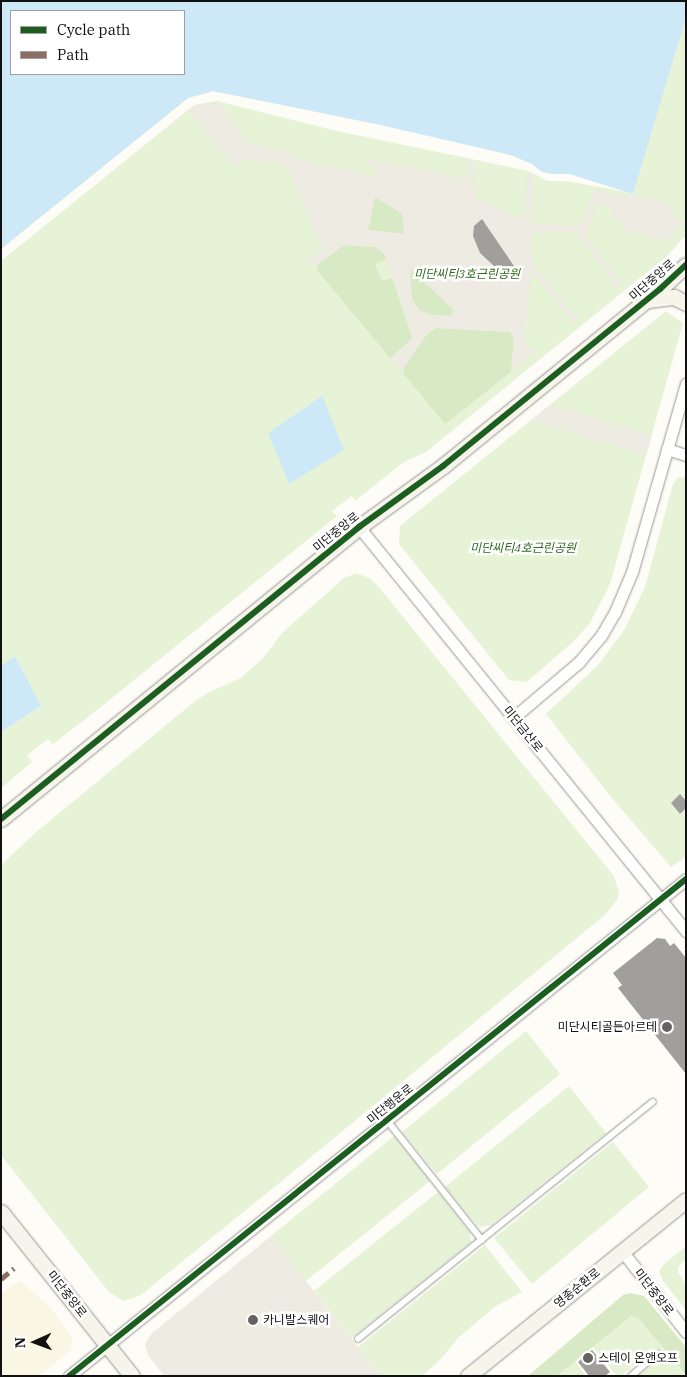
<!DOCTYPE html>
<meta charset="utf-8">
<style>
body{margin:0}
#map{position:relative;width:687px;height:1377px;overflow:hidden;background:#fdfcf7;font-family:"IBM Plex Serif","Noto Sans KR",serif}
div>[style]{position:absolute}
.farmland>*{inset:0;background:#f9f7e4}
.green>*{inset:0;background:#e7f3d7}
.forest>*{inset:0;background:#d8eac5}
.plaza>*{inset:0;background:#edebe2}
.water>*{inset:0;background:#cde8f7}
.building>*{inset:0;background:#a19f9c}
.roads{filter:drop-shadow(0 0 1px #979795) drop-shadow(0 0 1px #979795)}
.lane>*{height:5.5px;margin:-2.75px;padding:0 2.75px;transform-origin:2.75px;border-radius:2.75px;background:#fffffe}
.street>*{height:11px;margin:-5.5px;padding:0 5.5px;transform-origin:5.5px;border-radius:5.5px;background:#fffffe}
.secondary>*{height:15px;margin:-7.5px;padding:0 7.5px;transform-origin:7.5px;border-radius:7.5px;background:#f6f4eb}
.quiet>*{height:5px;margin-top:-2.5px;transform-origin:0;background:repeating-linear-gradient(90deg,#8d6e63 0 10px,transparent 0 15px)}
.cycleway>*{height:6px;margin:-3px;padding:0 3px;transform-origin:3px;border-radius:3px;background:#1b5e20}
.dots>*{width:14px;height:14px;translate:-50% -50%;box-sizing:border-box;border:2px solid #fff;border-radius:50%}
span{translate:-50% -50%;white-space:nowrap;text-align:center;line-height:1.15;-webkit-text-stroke:5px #fff;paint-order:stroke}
.park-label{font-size:12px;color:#2f6b1f;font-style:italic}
.street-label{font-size:12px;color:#111}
.poi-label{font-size:12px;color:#111}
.right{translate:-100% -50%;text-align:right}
.left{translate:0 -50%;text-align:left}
.frame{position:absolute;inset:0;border:2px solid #111;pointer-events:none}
.legend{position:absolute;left:10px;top:10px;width:175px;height:65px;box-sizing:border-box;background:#fff;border:1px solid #a0a0a0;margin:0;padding:6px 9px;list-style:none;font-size:15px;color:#111}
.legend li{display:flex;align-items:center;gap:10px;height:25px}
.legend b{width:25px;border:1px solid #a0a0a0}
.north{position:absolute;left:10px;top:1317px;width:50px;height:50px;-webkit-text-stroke:4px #fff;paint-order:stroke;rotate:268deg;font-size:14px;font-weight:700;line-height:20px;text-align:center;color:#111}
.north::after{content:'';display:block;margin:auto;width:18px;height:22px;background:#111;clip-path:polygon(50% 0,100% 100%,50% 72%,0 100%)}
</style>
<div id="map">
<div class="farmland">
<div style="clip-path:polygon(19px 1280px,50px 1307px,73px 1338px,70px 1351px,39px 1376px,1px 1376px,1px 1294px)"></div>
</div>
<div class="green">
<div style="clip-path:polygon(evenodd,1px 1px,686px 1px,686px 235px,667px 256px,426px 452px,404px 462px,355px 501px,352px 496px,332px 511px,337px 516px,92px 714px,53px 744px,48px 739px,27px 755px,32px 762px,1px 788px,1px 732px,41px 706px,15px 656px,1px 666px,1px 261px,188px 110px,195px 105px,217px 101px,337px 131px,529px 171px,547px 181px,566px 181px,627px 192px,570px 174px,552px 174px,542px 172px,532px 164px,511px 155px,381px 125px,213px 91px,188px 98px,1px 249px,1px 1px,11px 11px,184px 11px,184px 74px,11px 74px,11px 11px)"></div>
<div style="clip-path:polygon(666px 311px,683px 323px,610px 584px,590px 623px,575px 640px,527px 682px,509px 680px,399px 544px,400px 526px)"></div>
<div style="clip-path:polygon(686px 476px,686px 857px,671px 867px,611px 797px,546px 714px,598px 665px,624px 630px,645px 587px,673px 484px,678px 478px)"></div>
<div style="clip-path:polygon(357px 573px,371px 579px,378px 586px,614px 876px,619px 893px,617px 900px,606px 914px,283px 1180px,141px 1295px,124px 1301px,109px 1292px,1px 1155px,1px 865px,35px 833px,194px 702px,209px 692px,241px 678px,262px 659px,283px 632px,344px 578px)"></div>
<div style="clip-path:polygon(526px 1031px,560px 1074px,437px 1174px,402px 1132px)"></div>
<div style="clip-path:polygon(569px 1086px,606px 1133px,491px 1225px,481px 1227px,477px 1225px,445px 1187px)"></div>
<div style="clip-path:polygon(394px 1136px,430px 1181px,306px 1281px,271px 1236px)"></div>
<div style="clip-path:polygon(613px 1142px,649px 1187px,532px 1284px,494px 1238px)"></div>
<div style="clip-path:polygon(438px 1192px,470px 1232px,471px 1242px,351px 1338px,314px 1291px)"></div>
<div style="clip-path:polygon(485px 1245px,522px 1292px,496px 1306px,459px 1337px,441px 1359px,422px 1376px,381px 1376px,358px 1347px)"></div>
<div style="clip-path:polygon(686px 1246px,686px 1259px,678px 1267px,678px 1272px,686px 1285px,686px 1310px,663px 1281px,659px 1272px,663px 1265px)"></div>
<div style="clip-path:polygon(634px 1316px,638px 1318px,686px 1376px,638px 1376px,661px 1357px,654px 1349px,621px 1376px,617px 1376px,593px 1347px,626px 1318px)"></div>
<div style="clip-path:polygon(575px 1361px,586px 1376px,557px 1376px)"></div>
</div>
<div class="forest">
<div style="clip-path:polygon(375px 197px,403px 214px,405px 234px,368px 230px)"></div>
<div style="clip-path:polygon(344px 245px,375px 247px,384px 253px,387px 259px,375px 264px,382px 281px,393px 278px,412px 339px,390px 358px,316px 269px,318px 264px)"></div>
<div style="clip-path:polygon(409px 268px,453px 309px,451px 316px,431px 315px,419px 310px,412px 299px)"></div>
<div style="clip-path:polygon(436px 328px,510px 332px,514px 339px,511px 372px,445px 424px,403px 373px,404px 367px,427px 334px)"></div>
<div style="clip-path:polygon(630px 1293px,644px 1296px,686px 1347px,686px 1375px,638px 1318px,631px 1316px,557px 1376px,528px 1376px,623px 1295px)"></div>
</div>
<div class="plaza">
<div style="clip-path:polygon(evenodd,217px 101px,248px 143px,288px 151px,296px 159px,380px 178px,365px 158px,468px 179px,468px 159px,471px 159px,476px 197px,520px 219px,524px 217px,527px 173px,534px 177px,531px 219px,535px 224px,581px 226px,595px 189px,631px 197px,633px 194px,671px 205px,672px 217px,683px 222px,667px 241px,629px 232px,621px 221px,611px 217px,610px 207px,596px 205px,586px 236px,617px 278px,625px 279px,613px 289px,613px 280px,575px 232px,536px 231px,532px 237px,532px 262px,573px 315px,581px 315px,569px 324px,570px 319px,537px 277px,531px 276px,524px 342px,528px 349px,537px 350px,511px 372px,514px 339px,510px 332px,436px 328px,427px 334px,404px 367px,403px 373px,390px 358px,410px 342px,412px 337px,384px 253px,375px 247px,344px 245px,318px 264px,316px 269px,307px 258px,320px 253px,322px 247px,287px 167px,279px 163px,245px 160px,239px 162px,236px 169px,188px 110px,195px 105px,217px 101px,375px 197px,402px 214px,404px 234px,368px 230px,375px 197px,217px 101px,482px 219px,514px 266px,508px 271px,502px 271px,494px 266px,480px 253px,473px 237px,474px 226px,482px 219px,217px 101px,410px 269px,453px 309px,453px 314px,451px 316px,431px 315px,419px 310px,412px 299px,410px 269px)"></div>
<div style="clip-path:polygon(550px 405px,652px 435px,646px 456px,531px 420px)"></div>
<div style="clip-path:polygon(271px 1236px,306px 1281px,381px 1376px,164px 1376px,148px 1355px,145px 1344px,151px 1334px)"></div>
</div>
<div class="water">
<div style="clip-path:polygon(evenodd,1px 1px,686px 1px,686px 17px,633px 194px,570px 174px,552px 174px,542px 172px,532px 164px,511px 155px,381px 125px,213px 91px,188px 98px,1px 249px,1px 1px,11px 11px,184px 11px,184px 74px,11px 74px,11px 11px)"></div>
<div style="clip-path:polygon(322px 396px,344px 450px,289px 484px,268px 433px)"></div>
<div style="clip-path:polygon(15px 656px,41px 706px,1px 732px,1px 666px)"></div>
</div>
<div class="building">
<div style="clip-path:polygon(482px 219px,514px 266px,508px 271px,502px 271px,494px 266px,480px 253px,473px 236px,474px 226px)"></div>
<div style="clip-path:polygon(680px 794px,686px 801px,686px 808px,680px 814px,671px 803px)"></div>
<div style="clip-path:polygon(657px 938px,665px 939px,670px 946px,674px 943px,686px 958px,686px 1074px,618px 988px,622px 985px,613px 973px)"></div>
<div style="clip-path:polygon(592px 1350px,610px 1372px,605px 1376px,589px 1376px,578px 1362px)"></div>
</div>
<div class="roads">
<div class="lane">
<div style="left:387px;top:1120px;width:153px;rotate:51.6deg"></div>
<div style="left:358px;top:1339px;width:378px;rotate:-38.8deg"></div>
<div style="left:631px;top:1376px;width:34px;rotate:-40deg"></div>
</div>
<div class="street">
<div style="left:667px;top:449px;width:20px;rotate:18deg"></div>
<div style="left:359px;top:527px;width:520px;rotate:51.01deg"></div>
<div style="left:513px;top:718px;width:87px;rotate:-40.3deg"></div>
<div style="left:579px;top:662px;width:34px;rotate:-50deg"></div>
<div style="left:601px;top:636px;width:28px;rotate:-60deg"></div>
<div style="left:615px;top:612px;width:43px;rotate:-67deg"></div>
<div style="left:632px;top:572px;width:196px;rotate:-74deg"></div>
<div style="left:622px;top:1251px;width:103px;rotate:51.7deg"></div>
<div style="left:69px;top:1376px;width:792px;rotate:-38.85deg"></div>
</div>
<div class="secondary">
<div style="left:648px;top:300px;width:26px;rotate:-7deg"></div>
<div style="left:674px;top:297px;width:13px;rotate:27deg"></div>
<div style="left:1px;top:819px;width:462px;rotate:-39.2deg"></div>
<div style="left:359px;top:527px;width:104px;rotate:-36deg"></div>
<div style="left:443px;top:466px;width:280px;rotate:-39.2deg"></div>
<div style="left:660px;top:289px;width:35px;rotate:-43deg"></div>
<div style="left:1px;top:1212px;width:210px;rotate:51.4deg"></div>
<div style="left:468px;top:1376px;width:280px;rotate:-38.9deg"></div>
</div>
</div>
<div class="quiet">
<div style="left:1px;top:1279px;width:17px;rotate:-40deg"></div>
</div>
<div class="cycleway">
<div style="left:1px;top:819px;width:462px;rotate:-39.2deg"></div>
<div style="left:359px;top:527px;width:104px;rotate:-36deg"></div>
<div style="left:443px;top:466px;width:280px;rotate:-39.2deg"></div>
<div style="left:660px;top:289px;width:35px;rotate:-43deg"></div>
<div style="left:69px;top:1376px;width:792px;rotate:-38.85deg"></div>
</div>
<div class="dots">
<div style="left:667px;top:1027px;background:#646362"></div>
<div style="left:253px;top:1320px;background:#646362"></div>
<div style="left:588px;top:1358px;background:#646362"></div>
</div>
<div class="park-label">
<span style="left:467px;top:274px">미단씨티3호근린공원</span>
<span style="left:523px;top:548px">미단씨티4호근린공원</span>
</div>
<div class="street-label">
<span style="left:652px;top:280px;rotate:-41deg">미단중앙로</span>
<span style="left:336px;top:532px;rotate:-39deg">미단중앙로</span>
<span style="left:523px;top:729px;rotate:51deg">미단금산로</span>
<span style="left:390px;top:1104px;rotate:-39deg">미단행운로</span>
<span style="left:577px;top:1288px;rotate:-39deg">영종순환로</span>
<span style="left:654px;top:1292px;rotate:52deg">미단중앙로</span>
<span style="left:67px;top:1294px;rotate:52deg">미단중앙로</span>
</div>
<div class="poi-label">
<span class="right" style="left:657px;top:1027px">미단시티골든아르테</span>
<span class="left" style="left:263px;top:1320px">카니발스퀘어</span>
<span class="left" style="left:598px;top:1358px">스테이 온앤오프</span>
</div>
<div class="frame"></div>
<ul class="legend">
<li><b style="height:6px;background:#1b5e20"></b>Cycle path</li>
<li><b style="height:6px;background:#8d6e63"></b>Path</li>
</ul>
<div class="north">N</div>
</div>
